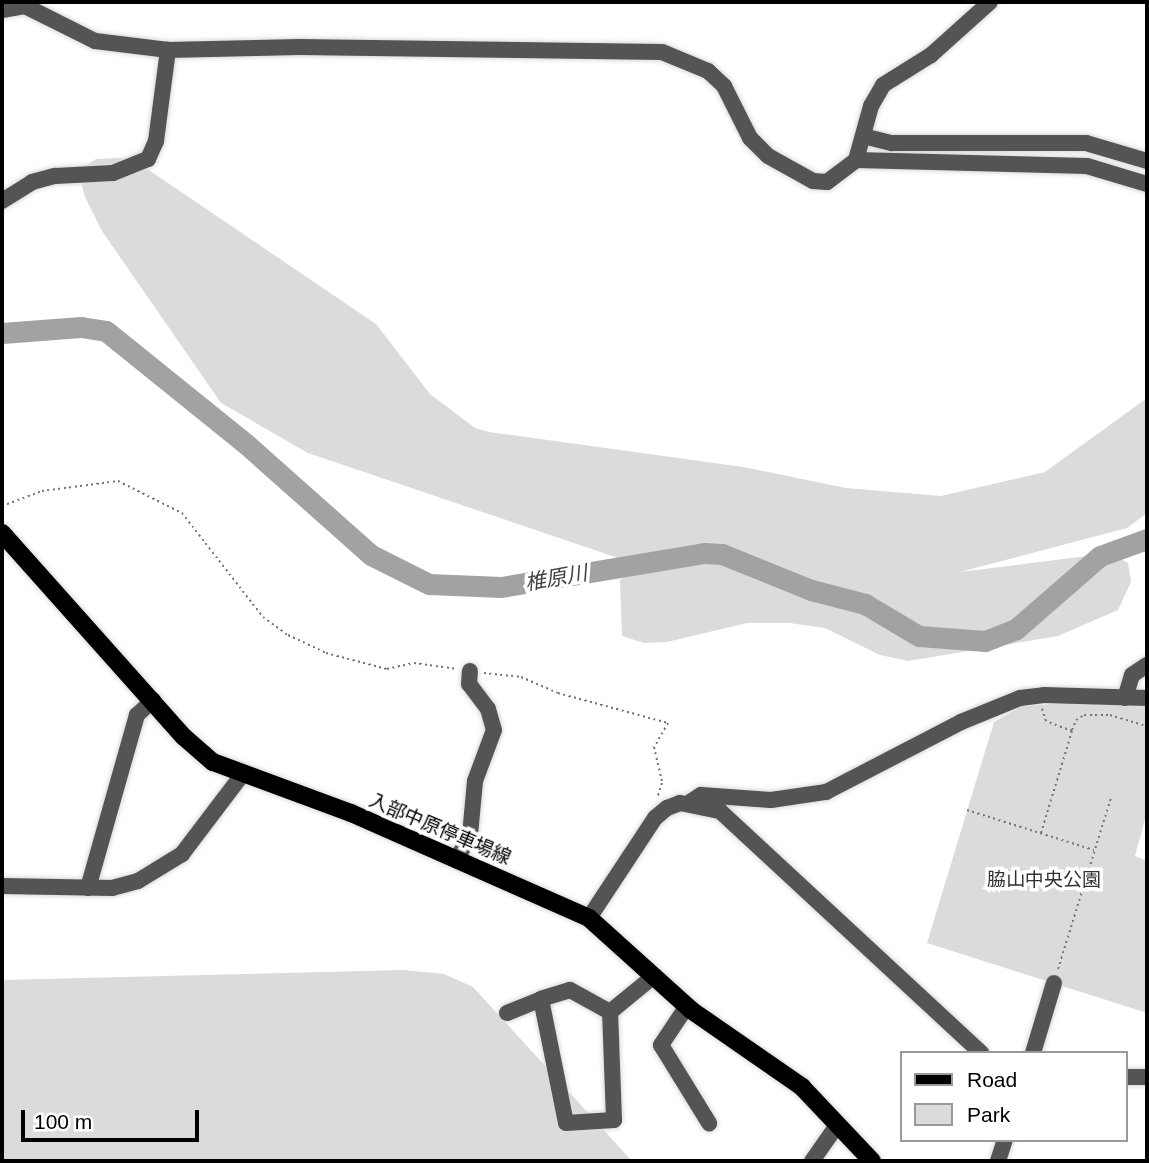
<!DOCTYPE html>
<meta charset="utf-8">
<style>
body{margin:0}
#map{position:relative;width:1149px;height:1163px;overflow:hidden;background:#fff;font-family:Arial,"Noto Sans JP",sans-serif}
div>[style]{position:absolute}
.green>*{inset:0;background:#dbdbdb}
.river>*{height:21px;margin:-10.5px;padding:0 10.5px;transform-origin:10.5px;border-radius:10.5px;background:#a2a2a2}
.path>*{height:2px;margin-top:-1px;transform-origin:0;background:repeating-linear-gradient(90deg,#767676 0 2px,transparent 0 5.5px)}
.roads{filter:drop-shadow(0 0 2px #dbdbdb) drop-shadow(0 0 2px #dbdbdb)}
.minor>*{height:16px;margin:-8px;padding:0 8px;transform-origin:8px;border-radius:8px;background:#545454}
.major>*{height:18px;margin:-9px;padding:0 9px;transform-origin:9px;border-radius:9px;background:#000}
span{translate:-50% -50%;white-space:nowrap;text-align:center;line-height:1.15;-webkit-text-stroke:7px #fff;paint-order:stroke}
.street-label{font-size:19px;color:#000}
.park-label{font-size:19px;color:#323232}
.water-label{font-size:21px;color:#434343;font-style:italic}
.frame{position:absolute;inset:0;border:4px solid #000;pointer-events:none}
.legend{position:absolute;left:900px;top:1051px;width:228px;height:91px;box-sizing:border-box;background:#fff;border:2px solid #999;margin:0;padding:9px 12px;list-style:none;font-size:21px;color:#000}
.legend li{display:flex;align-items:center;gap:14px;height:35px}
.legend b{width:35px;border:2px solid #999}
.scale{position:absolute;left:21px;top:1110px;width:178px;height:32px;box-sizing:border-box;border:4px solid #000;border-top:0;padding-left:9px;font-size:21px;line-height:24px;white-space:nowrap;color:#000;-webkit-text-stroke:5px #fff;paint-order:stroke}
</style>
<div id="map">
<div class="green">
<div style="clip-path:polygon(121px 158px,140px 164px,376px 324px,430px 394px,475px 428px,489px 432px,743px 467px,846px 488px,941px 496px,1045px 472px,1147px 398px,1147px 513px,1127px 528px,960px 572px,1111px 553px,1128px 563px,1131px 582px,1118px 610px,1058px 636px,908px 661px,880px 655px,825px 628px,789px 623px,747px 623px,667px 642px,644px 643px,622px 636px,620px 580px,639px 565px,308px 453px,221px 403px,102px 231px,85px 197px,80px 179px,84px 167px,96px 159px)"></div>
<div style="clip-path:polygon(1072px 703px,1147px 706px,1147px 812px,1135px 856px,1147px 861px,1147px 1013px,927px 943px,994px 722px,1022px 706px)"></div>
<div style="clip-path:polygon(403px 970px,444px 974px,473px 987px,632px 1161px,2px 1161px,2px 980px)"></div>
</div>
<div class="river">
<div style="left:2px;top:333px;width:79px;rotate:-4.3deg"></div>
<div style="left:81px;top:327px;width:25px;rotate:9deg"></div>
<div style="left:106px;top:331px;width:180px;rotate:38.9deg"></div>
<div style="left:246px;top:444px;width:167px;rotate:41.6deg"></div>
<div style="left:371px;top:555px;width:65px;rotate:26.6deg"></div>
<div style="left:429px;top:584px;width:72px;rotate:2.4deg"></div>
<div style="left:501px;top:587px;width:206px;rotate:-9.5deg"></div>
<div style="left:704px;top:553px;width:18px;rotate:3deg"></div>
<div style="left:722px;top:554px;width:96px;rotate:22deg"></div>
<div style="left:811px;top:590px;width:56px;rotate:14.5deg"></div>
<div style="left:865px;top:604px;width:63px;rotate:30.7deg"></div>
<div style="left:919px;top:636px;width:66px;rotate:4.3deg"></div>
<div style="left:985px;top:641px;width:33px;rotate:-21deg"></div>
<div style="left:1016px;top:629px;width:111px;rotate:-41deg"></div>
<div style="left:1100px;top:556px;width:50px;rotate:-19.9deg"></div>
</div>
<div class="path">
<div style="left:2px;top:506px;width:43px;rotate:-20.6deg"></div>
<div style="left:42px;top:491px;width:77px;rotate:-7.5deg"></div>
<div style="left:118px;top:481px;width:72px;rotate:26.6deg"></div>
<div style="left:182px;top:513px;width:132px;rotate:52.1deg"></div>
<div style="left:263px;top:617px;width:31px;rotate:36deg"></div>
<div style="left:288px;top:635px;width:42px;rotate:25.3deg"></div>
<div style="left:326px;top:653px;width:63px;rotate:14.7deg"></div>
<div style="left:387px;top:669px;width:28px;rotate:-13deg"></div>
<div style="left:414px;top:663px;width:44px;rotate:7.8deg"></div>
<div style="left:484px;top:673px;width:37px;rotate:6deg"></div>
<div style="left:521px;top:677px;width:40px;rotate:23.4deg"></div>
<div style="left:558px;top:693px;width:114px;rotate:15.3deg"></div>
<div style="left:668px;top:723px;width:28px;rotate:120deg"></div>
<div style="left:654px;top:747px;width:37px;rotate:77deg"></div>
<div style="left:662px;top:783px;width:16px;rotate:108deg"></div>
<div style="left:1072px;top:730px;width:11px;rotate:-68deg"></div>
<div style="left:1076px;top:720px;width:9px;rotate:-32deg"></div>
<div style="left:1084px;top:715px;width:26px"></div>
<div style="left:1110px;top:715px;width:39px;rotate:17deg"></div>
<div style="left:967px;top:810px;width:133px;rotate:17.5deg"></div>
<div style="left:1041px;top:833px;width:107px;rotate:-73.1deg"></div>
<div style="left:1072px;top:731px;width:28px;rotate:-159deg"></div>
<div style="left:1046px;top:721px;width:13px;rotate:-108deg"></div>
<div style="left:1058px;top:969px;width:179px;rotate:-72.8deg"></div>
</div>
<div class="roads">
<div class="minor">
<div style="left:2px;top:10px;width:23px;rotate:-10deg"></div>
<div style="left:25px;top:6px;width:78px;rotate:26.6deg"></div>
<div style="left:95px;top:41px;width:74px;rotate:7deg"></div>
<div style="left:168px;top:50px;width:131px;rotate:-1.3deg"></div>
<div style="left:299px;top:47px;width:363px;rotate:0.8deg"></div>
<div style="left:662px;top:52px;width:50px;rotate:22.4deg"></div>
<div style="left:708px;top:71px;width:22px;rotate:43deg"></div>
<div style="left:724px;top:86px;width:58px;rotate:63.4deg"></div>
<div style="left:750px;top:138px;width:25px;rotate:45deg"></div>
<div style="left:768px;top:156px;width:51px;rotate:29.1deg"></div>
<div style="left:813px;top:181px;width:14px;rotate:4deg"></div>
<div style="left:827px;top:182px;width:36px;rotate:-37deg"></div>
<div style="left:856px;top:160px;width:56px;rotate:-74.5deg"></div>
<div style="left:871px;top:106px;width:24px;rotate:-60deg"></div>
<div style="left:883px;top:85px;width:57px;rotate:-32deg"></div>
<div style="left:931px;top:55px;width:79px;rotate:-41.9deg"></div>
<div style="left:863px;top:136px;width:30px;rotate:14deg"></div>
<div style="left:892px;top:143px;width:194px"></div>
<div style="left:1086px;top:143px;width:64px;rotate:16.4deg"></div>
<div style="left:856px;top:160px;width:231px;rotate:1.5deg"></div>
<div style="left:1087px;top:166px;width:63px;rotate:16.7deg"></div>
<div style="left:2px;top:201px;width:36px;rotate:-32deg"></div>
<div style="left:32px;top:182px;width:24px;rotate:-15deg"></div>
<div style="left:55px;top:176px;width:58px;rotate:-3deg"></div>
<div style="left:113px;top:173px;width:38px;rotate:-22deg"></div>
<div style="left:148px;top:159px;width:20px;rotate:-66deg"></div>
<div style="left:156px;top:141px;width:92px;rotate:-82.5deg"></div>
<div style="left:1125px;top:698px;width:24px;rotate:-73deg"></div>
<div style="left:1132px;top:675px;width:18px;rotate:-34deg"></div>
<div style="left:687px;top:804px;width:17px;rotate:-33deg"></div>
<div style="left:701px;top:795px;width:70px;rotate:4.1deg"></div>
<div style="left:771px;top:800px;width:56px;rotate:-8.3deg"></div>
<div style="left:826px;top:792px;width:152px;rotate:-27.4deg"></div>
<div style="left:961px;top:722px;width:64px;rotate:-22.1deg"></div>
<div style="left:1020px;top:698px;width:24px;rotate:-7deg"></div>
<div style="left:1044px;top:695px;width:103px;rotate:1.7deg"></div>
<div style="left:457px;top:859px;width:27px;rotate:-62deg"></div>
<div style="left:470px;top:835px;width:54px;rotate:-84.7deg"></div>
<div style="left:475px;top:781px;width:54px;rotate:-69.6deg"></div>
<div style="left:494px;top:730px;width:22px;rotate:-106deg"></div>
<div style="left:488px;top:709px;width:31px;rotate:-127deg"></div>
<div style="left:469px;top:684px;width:13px;rotate:-86deg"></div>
<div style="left:2px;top:886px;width:110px;rotate:1deg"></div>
<div style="left:112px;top:888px;width:27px;rotate:-15deg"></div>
<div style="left:138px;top:881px;width:52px;rotate:-31.5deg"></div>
<div style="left:182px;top:854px;width:99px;rotate:-52.8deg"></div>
<div style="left:88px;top:888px;width:180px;rotate:-74.2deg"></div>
<div style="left:137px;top:715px;width:22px;rotate:-43deg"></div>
<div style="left:589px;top:918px;width:120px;rotate:-56.6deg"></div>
<div style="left:655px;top:818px;width:16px;rotate:-40deg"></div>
<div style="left:667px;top:808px;width:14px;rotate:-21deg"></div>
<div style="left:680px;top:803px;width:41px;rotate:11.3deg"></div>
<div style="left:720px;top:811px;width:356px;rotate:42.8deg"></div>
<div style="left:687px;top:1006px;width:47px;rotate:123.7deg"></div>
<div style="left:661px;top:1045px;width:92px;rotate:58.4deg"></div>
<div style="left:610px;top:1012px;width:46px;rotate:-151.2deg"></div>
<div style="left:570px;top:990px;width:30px;rotate:163deg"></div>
<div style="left:541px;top:999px;width:126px;rotate:78.6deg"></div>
<div style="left:566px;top:1123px;width:48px;rotate:-3.6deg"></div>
<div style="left:614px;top:1120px;width:108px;rotate:-92.1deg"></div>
<div style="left:610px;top:1012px;width:57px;rotate:-39.3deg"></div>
<div style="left:507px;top:1013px;width:37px;rotate:-22deg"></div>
<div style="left:1033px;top:1053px;width:73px;rotate:-73.3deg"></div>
<div style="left:1126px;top:1077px;width:21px"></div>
<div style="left:812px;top:1161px;width:45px;rotate:-54.9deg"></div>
<div style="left:998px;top:1161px;width:22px;rotate:-72deg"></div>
</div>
<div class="major">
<div style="left:2px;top:533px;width:273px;rotate:48.3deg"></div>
<div style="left:184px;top:737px;width:38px;rotate:41deg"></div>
<div style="left:213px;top:762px;width:147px;rotate:20.3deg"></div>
<div style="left:351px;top:813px;width:260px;rotate:23.8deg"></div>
<div style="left:589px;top:918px;width:137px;rotate:42deg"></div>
<div style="left:691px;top:1010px;width:135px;rotate:34.7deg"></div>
<div style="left:802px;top:1087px;width:102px;rotate:46.6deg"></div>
</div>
</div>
<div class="street-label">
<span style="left:440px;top:829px;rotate:23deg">入部中原停車場線</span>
</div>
<div class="park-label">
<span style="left:1044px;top:880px">脇山中央公園</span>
</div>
<div class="water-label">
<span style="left:556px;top:578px;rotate:-10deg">椎原川</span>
</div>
<div class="frame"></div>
<ul class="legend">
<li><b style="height:9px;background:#000"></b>Road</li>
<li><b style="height:19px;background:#dbdbdb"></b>Park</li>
</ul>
<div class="scale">100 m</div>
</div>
